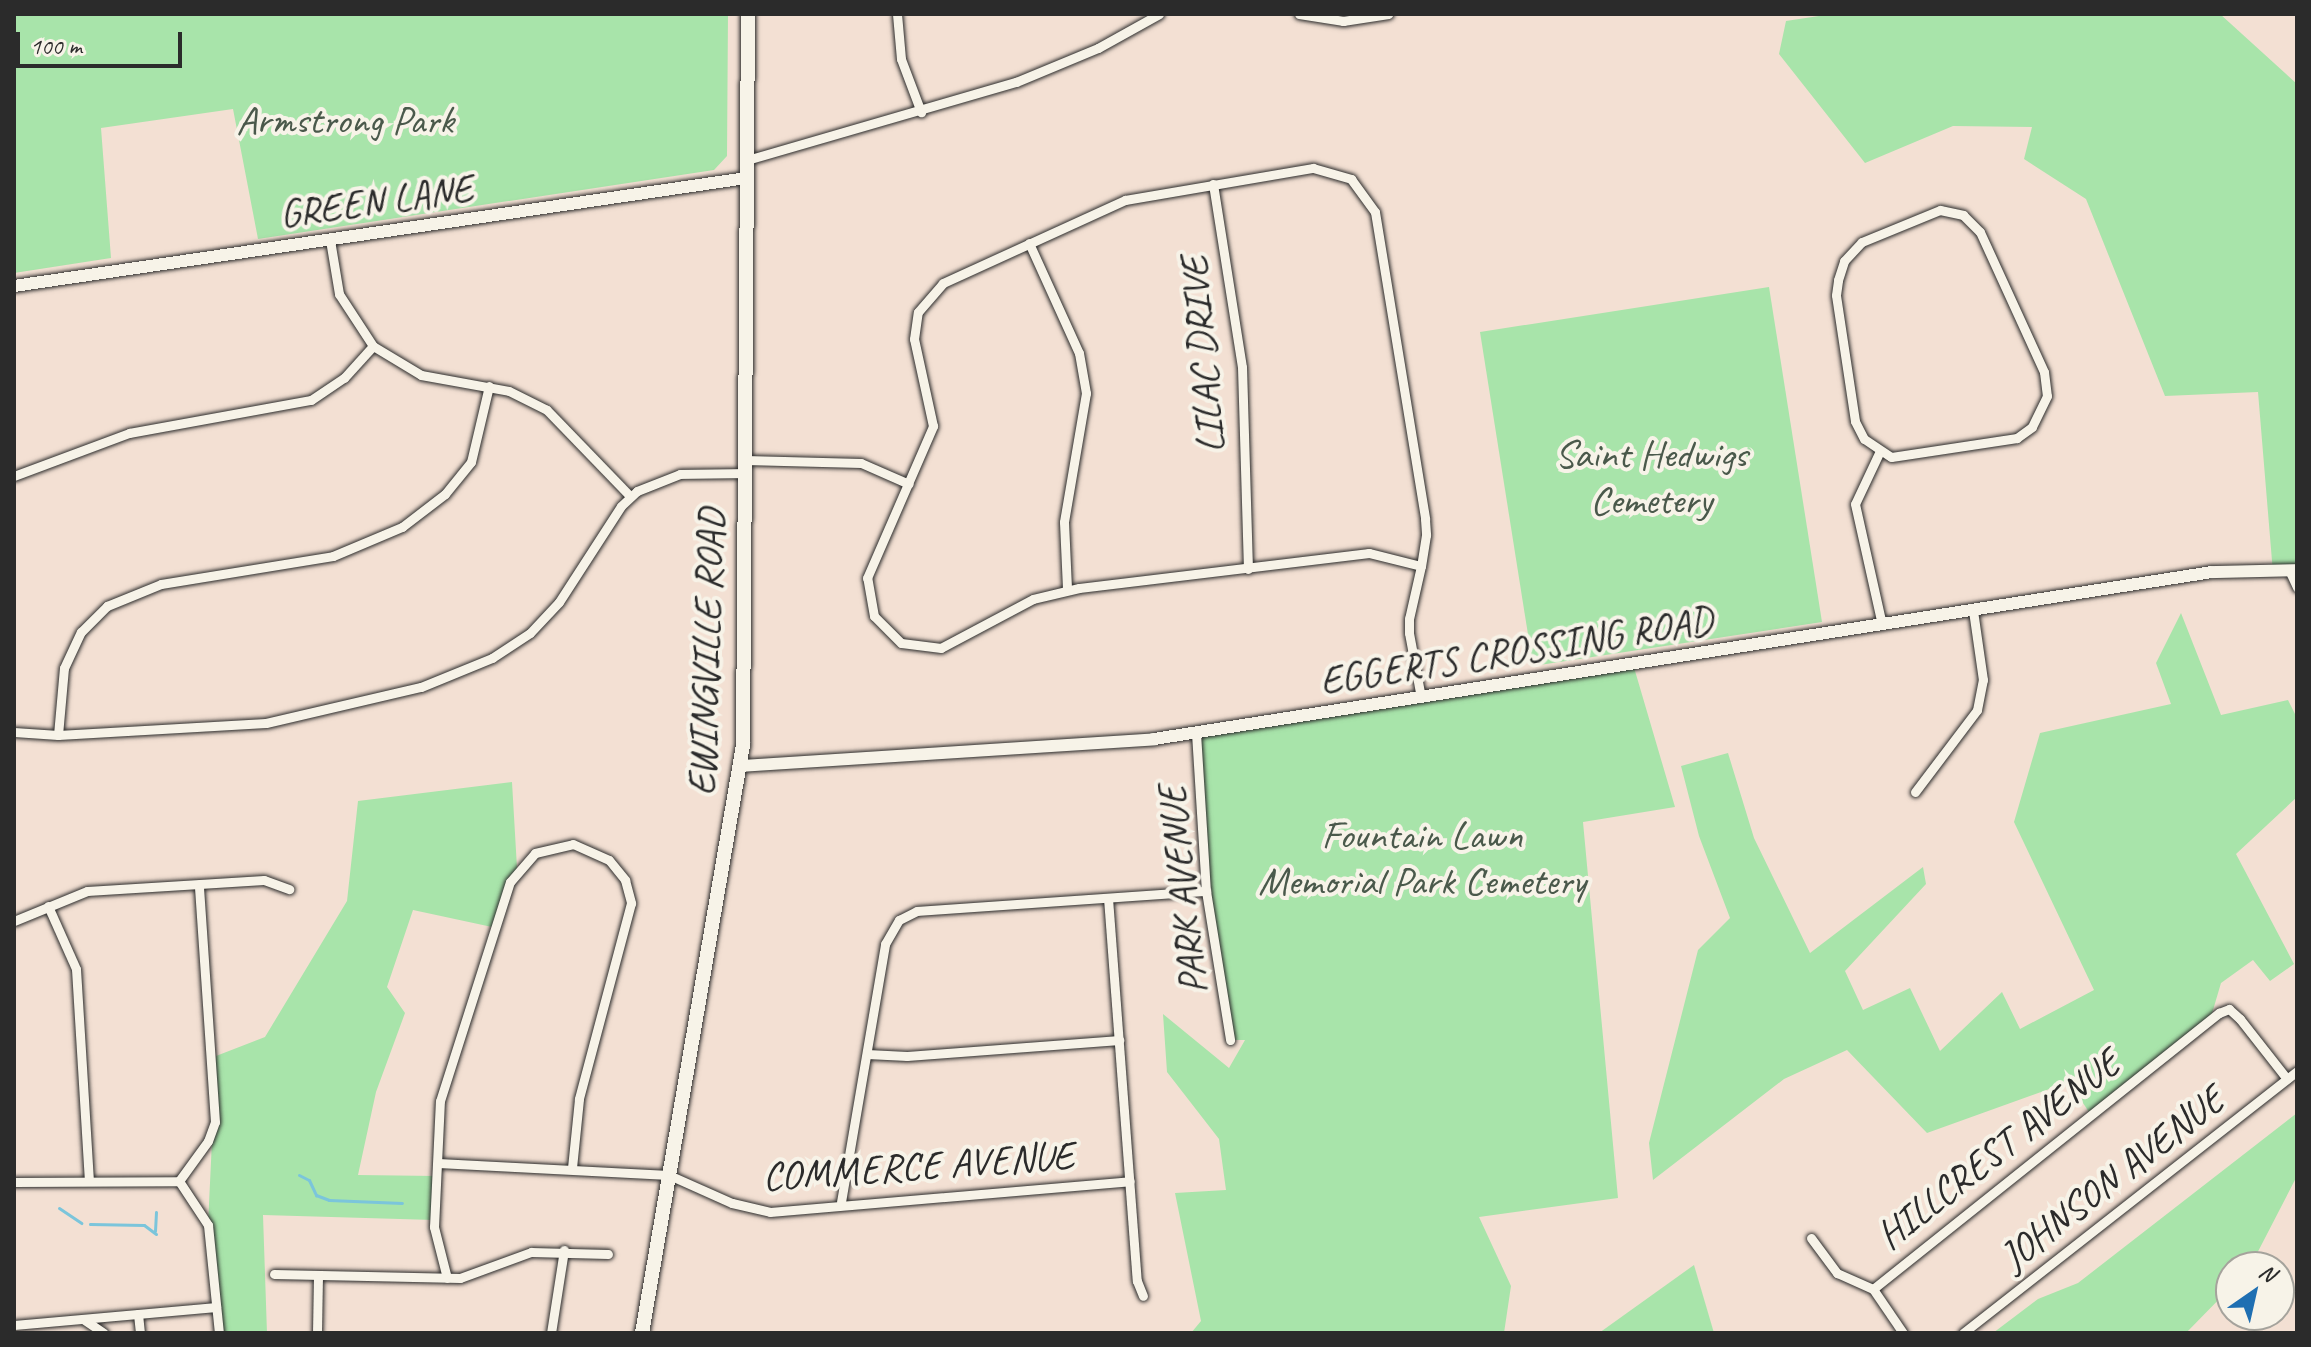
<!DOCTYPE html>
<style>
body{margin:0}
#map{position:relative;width:2311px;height:1347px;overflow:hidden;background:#f3e0d3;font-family:Caveat,sans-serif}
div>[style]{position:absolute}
.green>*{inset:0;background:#a8e4aa}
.stream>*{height:3px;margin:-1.5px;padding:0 1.5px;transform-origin:1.5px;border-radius:1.5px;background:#7bc5db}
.roads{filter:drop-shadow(0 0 2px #2b2b2b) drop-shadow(0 0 2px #2b2b2b)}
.minor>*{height:9px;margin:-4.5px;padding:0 4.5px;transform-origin:4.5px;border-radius:4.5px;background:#f7f3e8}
.tertiary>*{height:12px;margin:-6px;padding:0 6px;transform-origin:6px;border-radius:6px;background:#f7f3e8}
.secondary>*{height:14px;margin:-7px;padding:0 7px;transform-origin:7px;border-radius:7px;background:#f7f3e8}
span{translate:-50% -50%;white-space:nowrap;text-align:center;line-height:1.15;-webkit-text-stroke:8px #f7f3e8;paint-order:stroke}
.park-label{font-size:40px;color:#4a594b}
.street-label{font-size:40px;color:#2b2b2b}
.frame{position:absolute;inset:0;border:16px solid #2b2b2b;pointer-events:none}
.north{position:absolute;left:2215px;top:1251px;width:80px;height:80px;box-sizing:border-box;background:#f7f3e8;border:2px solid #a5a39c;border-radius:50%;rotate:34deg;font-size:22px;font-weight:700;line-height:32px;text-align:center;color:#2b2b2b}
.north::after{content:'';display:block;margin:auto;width:28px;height:36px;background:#1f6fb2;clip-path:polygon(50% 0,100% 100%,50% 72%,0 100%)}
.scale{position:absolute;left:16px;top:32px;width:166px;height:36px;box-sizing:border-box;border:4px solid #2b2b2b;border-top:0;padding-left:10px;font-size:24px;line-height:28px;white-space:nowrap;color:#2b2b2b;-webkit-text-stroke:6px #f7f3e8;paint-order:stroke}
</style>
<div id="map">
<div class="green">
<div style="clip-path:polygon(14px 14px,728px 14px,727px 156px,714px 170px,258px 239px,233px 109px,101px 128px,111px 258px,14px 273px)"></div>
<div style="clip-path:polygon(1832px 14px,2220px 14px,2297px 84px,2297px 574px,2273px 573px,2258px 392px,2165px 396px,2086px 199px,2024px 159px,2032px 127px,1953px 126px,1865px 163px,1779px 54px,1786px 21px)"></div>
<div style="clip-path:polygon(1769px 287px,1822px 622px,1533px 666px,1480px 332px)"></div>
<div style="clip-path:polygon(2181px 613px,2221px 715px,2288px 700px,2297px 718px,2297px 797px,2236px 854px,2294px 964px,2270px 981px,2253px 960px,2221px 983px,2208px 1027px,2091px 1115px,2069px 1082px,1927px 1133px,1847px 1050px,1784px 1079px,1653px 1180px,1649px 1143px,1698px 950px,1730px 918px,1699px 836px,1681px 766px,1728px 753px,1754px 838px,1810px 953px,1923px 867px,1926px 884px,1845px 971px,1863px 1010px,1910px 988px,1940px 1051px,2002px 992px,2020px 1029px,2094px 990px,2014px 822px,2040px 733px,2171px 704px,2156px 663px)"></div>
<div style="clip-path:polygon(1633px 664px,1675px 807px,1583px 822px,1618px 1198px,1479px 1217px,1511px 1286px,1504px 1333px,1191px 1333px,1201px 1321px,1175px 1193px,1226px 1190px,1219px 1139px,1167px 1072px,1163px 1014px,1229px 1068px,1245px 1040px,1230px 1040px,1206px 891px,1196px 733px)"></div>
<div style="clip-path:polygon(512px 782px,517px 868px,492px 927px,413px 910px,387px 987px,405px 1013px,376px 1092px,358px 1175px,436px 1176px,434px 1220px,263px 1215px,267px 1333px,220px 1333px,208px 1225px,216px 1056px,265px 1037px,347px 901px,358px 801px)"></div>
<div style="clip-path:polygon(2297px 1113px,2297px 1176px,2250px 1267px,2231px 1267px,2231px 1287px,2186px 1333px,1993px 1333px,2038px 1299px,2078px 1283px)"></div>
<div style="clip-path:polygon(1694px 1265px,1714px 1333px,1599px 1333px)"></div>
</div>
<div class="stream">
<div style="left:299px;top:1175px;width:11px;rotate:27deg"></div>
<div style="left:309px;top:1180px;width:17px;rotate:65deg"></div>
<div style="left:316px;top:1195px;width:14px;rotate:21deg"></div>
<div style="left:329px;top:1200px;width:73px;rotate:2.4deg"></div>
<div style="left:59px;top:1208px;width:27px;rotate:34deg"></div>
<div style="left:90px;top:1224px;width:54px;rotate:1.1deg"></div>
<div style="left:144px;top:1225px;width:15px;rotate:37deg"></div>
<div style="left:155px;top:1231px;width:19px;rotate:-87deg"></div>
</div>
<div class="roads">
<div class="minor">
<div style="left:897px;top:14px;width:45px;rotate:84.9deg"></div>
<div style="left:901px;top:59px;width:57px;rotate:69.3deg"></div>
<div style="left:1299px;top:14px;width:45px;rotate:9deg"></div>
<div style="left:1343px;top:21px;width:46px;rotate:-8.8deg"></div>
<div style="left:747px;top:160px;width:280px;rotate:-16.2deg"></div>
<div style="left:1016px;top:82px;width:89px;rotate:-22.5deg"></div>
<div style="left:1098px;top:48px;width:70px;rotate:-29.1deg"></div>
<div style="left:1213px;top:184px;width:185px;rotate:81deg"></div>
<div style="left:1242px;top:367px;width:202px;rotate:88.3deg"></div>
<div style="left:1940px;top:210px;width:24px;rotate:12deg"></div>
<div style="left:1963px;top:215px;width:24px;rotate:45deg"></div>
<div style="left:1980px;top:232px;width:154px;rotate:65.4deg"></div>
<div style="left:2044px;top:372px;width:24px;rotate:83deg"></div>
<div style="left:2047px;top:396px;width:34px;rotate:116deg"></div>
<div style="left:2032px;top:427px;width:19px;rotate:144deg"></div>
<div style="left:2017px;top:438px;width:127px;rotate:171.4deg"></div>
<div style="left:1891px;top:457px;width:32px;rotate:-146deg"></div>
<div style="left:1864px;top:439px;width:20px;rotate:-117deg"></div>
<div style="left:1855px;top:421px;width:127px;rotate:-98.6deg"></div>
<div style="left:1836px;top:295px;width:15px;rotate:-82deg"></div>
<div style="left:1838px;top:280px;width:20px;rotate:-72deg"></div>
<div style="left:1844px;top:261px;width:26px;rotate:-47deg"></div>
<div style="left:1862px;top:242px;width:84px;rotate:-22.3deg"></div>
<div style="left:330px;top:240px;width:55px;rotate:80.5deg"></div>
<div style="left:339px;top:294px;width:62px;rotate:56.8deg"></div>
<div style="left:373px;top:346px;width:56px;rotate:31.1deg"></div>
<div style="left:421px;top:375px;width:89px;rotate:10.3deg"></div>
<div style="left:509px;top:391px;width:42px;rotate:26.6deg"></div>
<div style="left:547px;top:410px;width:120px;rotate:46deg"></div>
<div style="left:1029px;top:243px;width:121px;rotate:65.6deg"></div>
<div style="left:1079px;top:353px;width:41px;rotate:80.1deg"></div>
<div style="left:1086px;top:393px;width:131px;rotate:99.7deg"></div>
<div style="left:1064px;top:522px;width:67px;rotate:87.4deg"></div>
<div style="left:1879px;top:453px;width:56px;rotate:115.2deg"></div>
<div style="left:1855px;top:504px;width:124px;rotate:77.4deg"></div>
<div style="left:745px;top:460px;width:116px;rotate:1.5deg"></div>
<div style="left:861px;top:463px;width:52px;rotate:23.6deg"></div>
<div style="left:14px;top:476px;width:123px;rotate:-20.5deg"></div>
<div style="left:129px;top:433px;width:185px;rotate:-10.3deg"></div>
<div style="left:311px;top:400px;width:40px;rotate:-34deg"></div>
<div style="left:344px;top:378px;width:43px;rotate:-47.8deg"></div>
<div style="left:1421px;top:566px;width:54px;rotate:-166deg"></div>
<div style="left:1369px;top:553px;width:292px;rotate:173.1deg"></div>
<div style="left:1079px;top:588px;width:47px;rotate:166.6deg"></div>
<div style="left:1033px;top:599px;width:104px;rotate:152deg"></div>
<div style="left:941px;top:648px;width:40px;rotate:-172.9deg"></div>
<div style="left:901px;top:643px;width:38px;rotate:-135deg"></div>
<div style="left:874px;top:616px;width:39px;rotate:-100deg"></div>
<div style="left:867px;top:578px;width:166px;rotate:-66.5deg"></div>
<div style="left:933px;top:426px;width:89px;rotate:-102.3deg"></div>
<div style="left:914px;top:339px;width:27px;rotate:-82deg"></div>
<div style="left:918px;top:312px;width:38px;rotate:-49deg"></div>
<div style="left:943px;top:283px;width:200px;rotate:-24.5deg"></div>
<div style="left:1125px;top:200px;width:191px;rotate:-9.7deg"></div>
<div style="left:1313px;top:168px;width:40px;rotate:16deg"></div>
<div style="left:1351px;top:179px;width:41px;rotate:54deg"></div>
<div style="left:1375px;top:212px;width:311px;rotate:80.7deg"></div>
<div style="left:1425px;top:519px;width:16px;rotate:86deg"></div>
<div style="left:1426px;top:535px;width:31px;rotate:99deg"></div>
<div style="left:1421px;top:566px;width:54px;rotate:102.8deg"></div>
<div style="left:1409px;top:619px;width:14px;rotate:90deg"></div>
<div style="left:1409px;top:633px;width:66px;rotate:79.5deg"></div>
<div style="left:2289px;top:570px;width:19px;rotate:65deg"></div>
<div style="left:14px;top:732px;width:44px;rotate:3.9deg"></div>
<div style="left:58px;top:735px;width:208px;rotate:-3.3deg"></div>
<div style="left:266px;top:723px;width:159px;rotate:-13.1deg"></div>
<div style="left:421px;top:687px;width:77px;rotate:-22.2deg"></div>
<div style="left:492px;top:658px;width:45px;rotate:-33.3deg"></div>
<div style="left:530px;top:633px;width:42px;rotate:-46.9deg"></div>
<div style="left:559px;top:602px;width:114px;rotate:-57.1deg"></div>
<div style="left:621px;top:506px;width:22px;rotate:-43deg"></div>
<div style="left:637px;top:491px;width:46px;rotate:-21.6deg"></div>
<div style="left:680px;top:474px;width:65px;rotate:-0.9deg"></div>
<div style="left:1196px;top:733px;width:158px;rotate:86.4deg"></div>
<div style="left:1206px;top:891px;width:151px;rotate:80.8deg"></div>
<div style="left:58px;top:735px;width:67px;rotate:-84.9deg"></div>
<div style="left:64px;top:668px;width:40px;rotate:-65deg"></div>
<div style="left:81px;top:632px;width:37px;rotate:-45deg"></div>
<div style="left:107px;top:606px;width:58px;rotate:-22.2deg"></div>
<div style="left:161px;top:584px;width:174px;rotate:-9.2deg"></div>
<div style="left:333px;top:556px;width:75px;rotate:-22.8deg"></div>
<div style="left:402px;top:527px;width:54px;rotate:-37.5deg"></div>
<div style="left:445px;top:494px;width:41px;rotate:-50.9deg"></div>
<div style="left:471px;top:462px;width:78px;rotate:-76.7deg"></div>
<div style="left:1915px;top:792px;width:103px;rotate:-52.9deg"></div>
<div style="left:1977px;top:710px;width:31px;rotate:-79deg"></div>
<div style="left:1983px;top:680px;width:70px;rotate:-98.2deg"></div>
<div style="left:1108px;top:898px;width:384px;rotate:85.7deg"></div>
<div style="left:1137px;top:1281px;width:16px;rotate:68deg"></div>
<div style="left:48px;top:906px;width:69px;rotate:66deg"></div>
<div style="left:76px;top:969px;width:210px;rotate:86.5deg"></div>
<div style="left:14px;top:921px;width:79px;rotate:-22.3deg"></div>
<div style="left:87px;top:891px;width:177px;rotate:-3.6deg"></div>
<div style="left:264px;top:880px;width:27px;rotate:20deg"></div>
<div style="left:867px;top:1054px;width:40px;rotate:2.9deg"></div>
<div style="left:907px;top:1056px;width:213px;rotate:-4.3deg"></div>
<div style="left:438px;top:1163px;width:231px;rotate:3deg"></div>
<div style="left:669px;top:1175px;width:69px;rotate:24deg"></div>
<div style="left:732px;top:1203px;width:39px;rotate:13deg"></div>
<div style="left:770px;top:1212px;width:361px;rotate:-4.9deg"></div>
<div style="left:179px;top:1181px;width:49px;rotate:-54.1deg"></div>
<div style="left:208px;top:1141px;width:20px;rotate:-70deg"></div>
<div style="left:215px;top:1122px;width:238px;rotate:-93.9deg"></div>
<div style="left:14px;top:1182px;width:165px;rotate:-0.3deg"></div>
<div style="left:179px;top:1181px;width:53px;rotate:56.6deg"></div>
<div style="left:208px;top:1225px;width:109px;rotate:84.2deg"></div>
<div style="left:841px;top:1202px;width:262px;rotate:-80.3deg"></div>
<div style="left:885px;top:944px;width:28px;rotate:-60deg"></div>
<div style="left:899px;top:920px;width:20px;rotate:-27deg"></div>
<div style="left:917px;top:911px;width:290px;rotate:-4deg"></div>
<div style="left:1811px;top:1238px;width:44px;rotate:53.4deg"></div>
<div style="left:1837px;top:1273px;width:39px;rotate:24deg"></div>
<div style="left:274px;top:1274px;width:186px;rotate:1.2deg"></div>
<div style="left:460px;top:1278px;width:76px;rotate:-20.1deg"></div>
<div style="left:531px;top:1252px;width:77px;rotate:1.5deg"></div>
<div style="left:447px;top:1278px;width:53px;rotate:-104.3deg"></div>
<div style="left:434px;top:1227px;width:126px;rotate:-87.3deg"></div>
<div style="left:440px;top:1101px;width:230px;rotate:-72.3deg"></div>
<div style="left:510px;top:882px;width:38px;rotate:-49deg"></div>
<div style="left:535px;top:853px;width:39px;rotate:-13deg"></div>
<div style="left:573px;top:844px;width:39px;rotate:24deg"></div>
<div style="left:609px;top:860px;width:26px;rotate:51deg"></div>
<div style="left:625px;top:880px;width:24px;rotate:75deg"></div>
<div style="left:631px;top:903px;width:203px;rotate:104.9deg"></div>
<div style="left:579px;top:1099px;width:69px;rotate:95.8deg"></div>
<div style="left:1873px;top:1289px;width:443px;rotate:-38.6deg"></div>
<div style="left:2219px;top:1013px;width:11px;rotate:-22deg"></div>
<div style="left:2229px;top:1009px;width:15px;rotate:42deg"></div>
<div style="left:2240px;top:1019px;width:76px;rotate:51.9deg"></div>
<div style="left:1873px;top:1289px;width:53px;rotate:55.7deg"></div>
<div style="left:138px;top:1314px;width:19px;rotate:84deg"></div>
<div style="left:83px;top:1319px;width:25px;rotate:34deg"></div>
<div style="left:14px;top:1325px;width:203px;rotate:-5.1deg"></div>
<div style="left:317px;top:1333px;width:57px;rotate:-89deg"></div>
<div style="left:551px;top:1333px;width:84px;rotate:-81.1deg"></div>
<div style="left:1963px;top:1333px;width:424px;rotate:-38.1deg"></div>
</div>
<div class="tertiary">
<div style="left:14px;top:286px;width:740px;rotate:-8.39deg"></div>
<div style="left:741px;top:766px;width:414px;rotate:-3.7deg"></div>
<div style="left:1154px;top:739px;width:1071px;rotate:-8.97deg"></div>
<div style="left:2212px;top:572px;width:85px;rotate:-1.3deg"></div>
</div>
<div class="secondary">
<div style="left:642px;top:1333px;width:597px;rotate:-80.25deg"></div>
<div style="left:743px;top:745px;width:731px;rotate:-89.61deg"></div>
</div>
</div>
<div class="park-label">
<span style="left:345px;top:120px">Armstrong Park</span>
<span style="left:1651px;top:477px">Saint Hedwigs<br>Cemetery</span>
<span style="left:1422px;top:858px">Fountain Lawn<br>Memorial Park Cemetery</span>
</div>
<div class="street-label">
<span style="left:376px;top:201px;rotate:-8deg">GREEN LANE</span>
<span style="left:1202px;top:355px;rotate:-95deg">LILAC DRIVE</span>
<span style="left:1516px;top:650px;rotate:-9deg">EGGERTS CROSSING ROAD</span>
<span style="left:706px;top:652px;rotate:-88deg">EWINGVILLE ROAD</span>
<span style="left:1182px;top:890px;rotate:-96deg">PARK AVENUE</span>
<span style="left:1998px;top:1149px;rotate:-38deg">HILLCREST AVENUE</span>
<span style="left:918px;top:1166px;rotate:-4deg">COMMERCE AVENUE</span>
<span style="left:2112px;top:1178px;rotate:-38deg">JOHNSON AVENUE</span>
</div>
<div class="frame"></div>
<div class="north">N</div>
<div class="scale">100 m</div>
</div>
